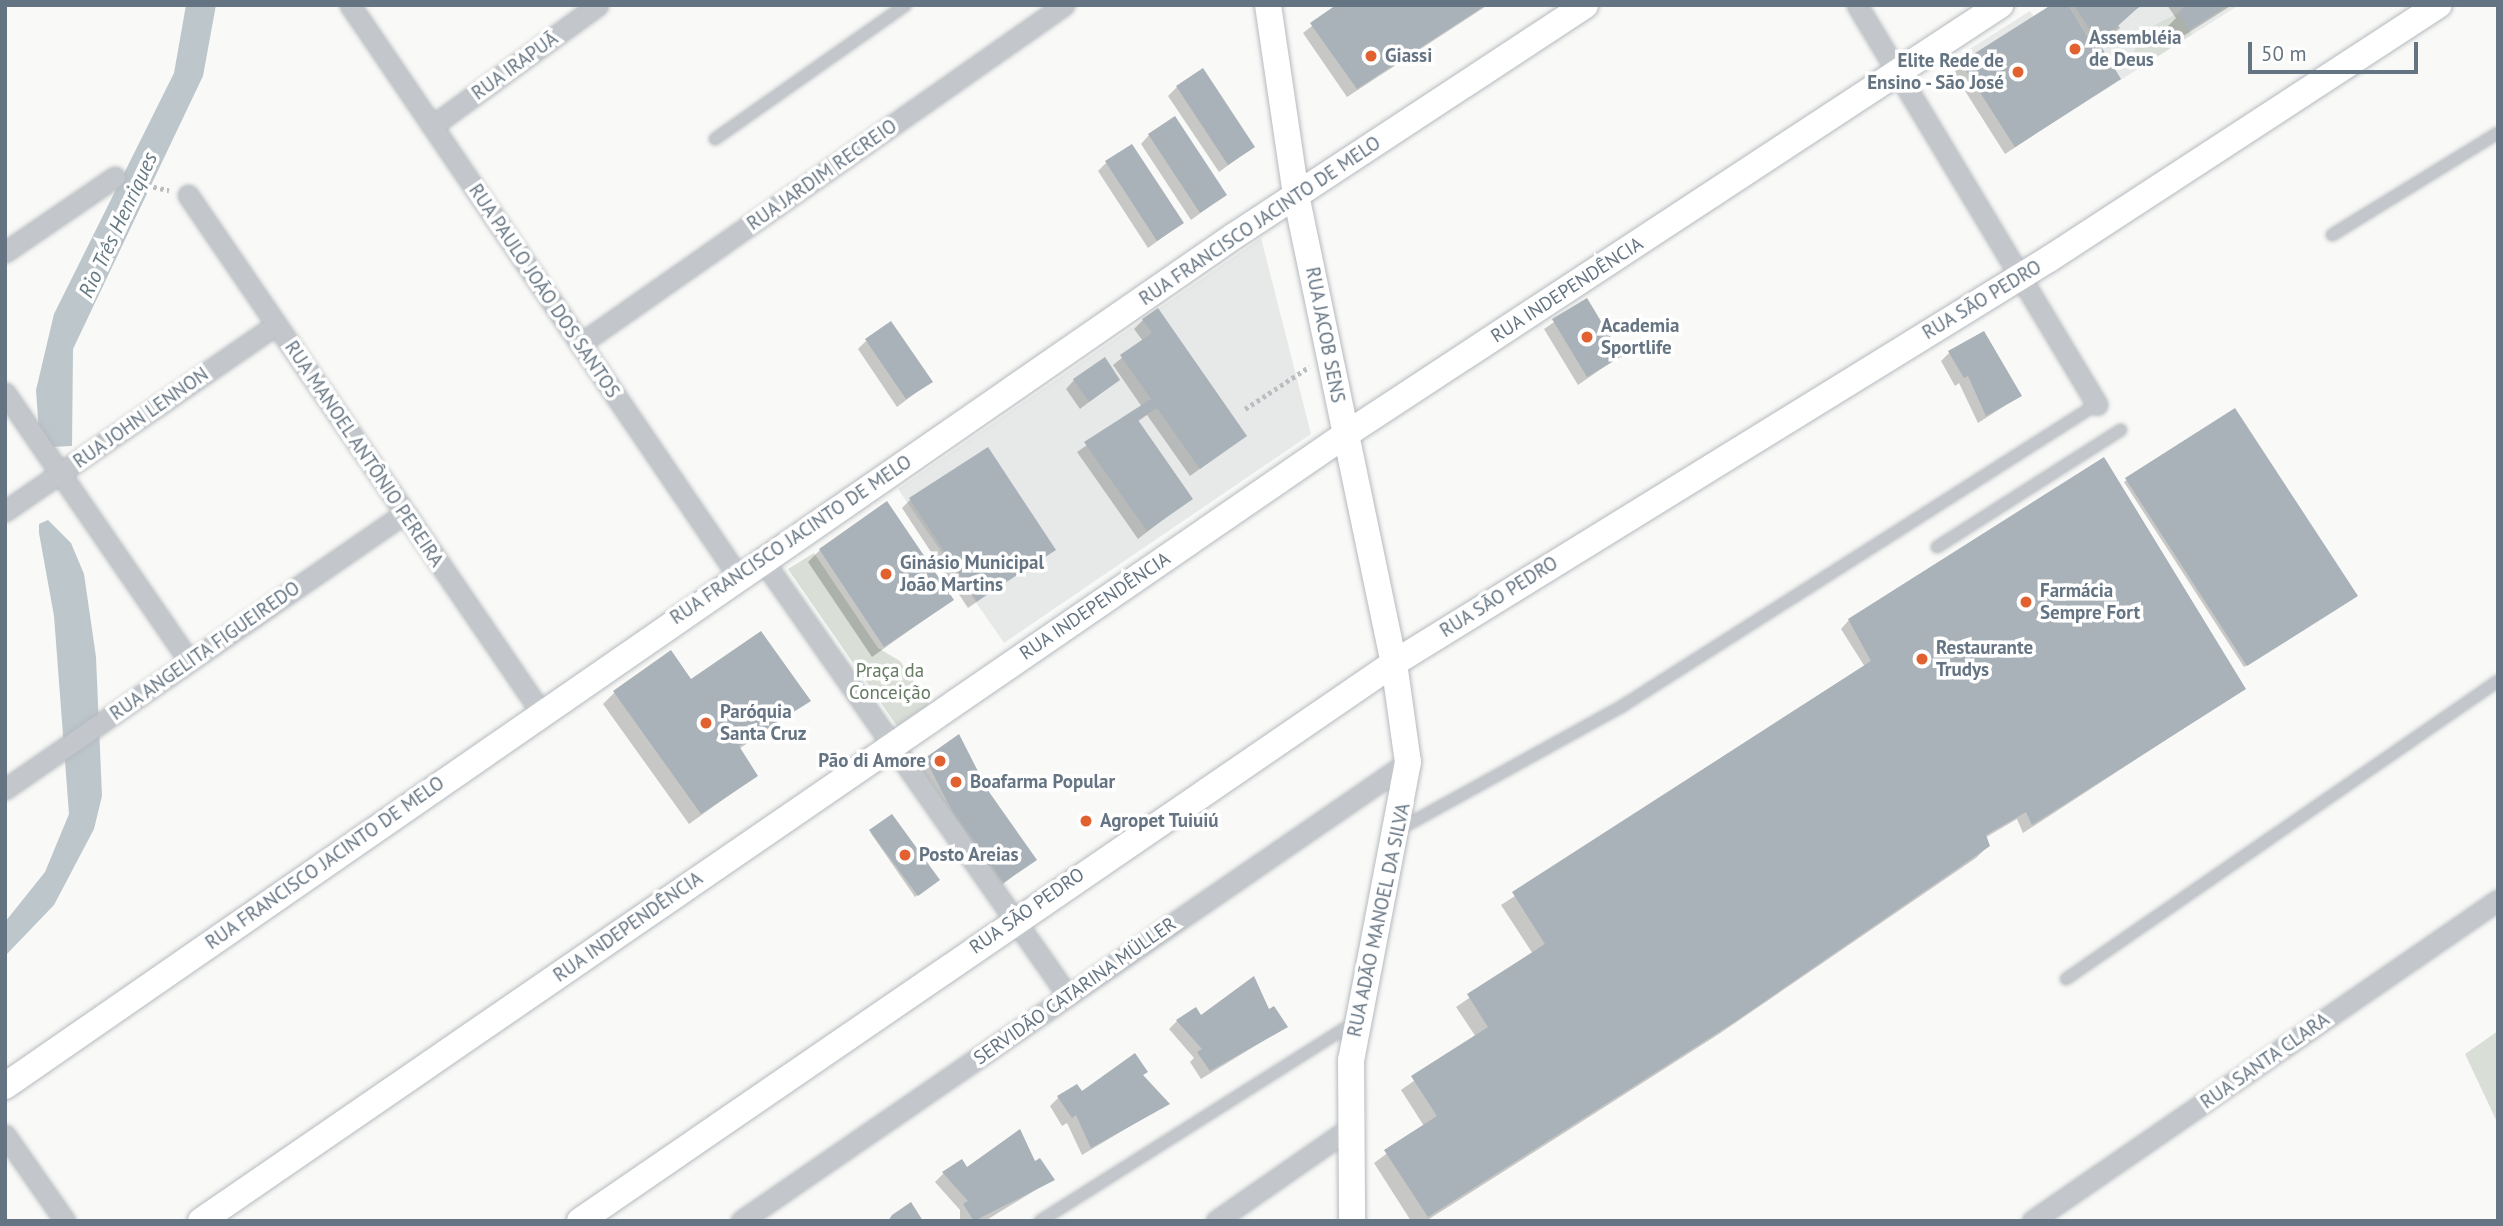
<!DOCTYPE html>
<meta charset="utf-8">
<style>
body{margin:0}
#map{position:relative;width:2503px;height:1226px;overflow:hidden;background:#f9f9f7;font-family:"PT Sans",sans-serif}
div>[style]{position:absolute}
.built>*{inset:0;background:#e7e8e8}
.green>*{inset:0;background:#d9ded6}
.water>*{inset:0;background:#bcc6cb}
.shadow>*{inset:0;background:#0003}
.building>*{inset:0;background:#a9b2b8}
.path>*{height:4.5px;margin-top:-2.25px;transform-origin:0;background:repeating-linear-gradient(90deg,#bbbec1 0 3.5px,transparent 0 7px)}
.roads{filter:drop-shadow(0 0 2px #b5babf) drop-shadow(0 0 2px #b5babf)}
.lane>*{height:10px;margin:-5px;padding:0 5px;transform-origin:5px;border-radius:5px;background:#c3c7cb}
.street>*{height:19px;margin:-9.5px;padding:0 9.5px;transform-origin:9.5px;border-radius:9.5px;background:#c3c7cb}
.secondary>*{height:26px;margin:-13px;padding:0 13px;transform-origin:13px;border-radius:13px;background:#fff}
.dots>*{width:19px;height:19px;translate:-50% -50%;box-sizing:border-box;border:4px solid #fff;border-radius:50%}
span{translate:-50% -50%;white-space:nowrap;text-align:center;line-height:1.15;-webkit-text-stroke:7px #fff;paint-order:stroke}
.poi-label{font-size:19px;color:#657482;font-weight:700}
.left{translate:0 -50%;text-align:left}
.right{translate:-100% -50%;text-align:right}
.street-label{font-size:19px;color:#657482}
.park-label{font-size:19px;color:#667a64}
.water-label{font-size:21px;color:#657983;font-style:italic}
.frame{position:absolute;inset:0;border:7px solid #657482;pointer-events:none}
.scale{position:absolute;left:2248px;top:42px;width:170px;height:32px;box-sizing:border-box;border:4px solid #657482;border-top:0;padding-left:9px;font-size:21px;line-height:24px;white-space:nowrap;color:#657482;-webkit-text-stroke:5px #fff;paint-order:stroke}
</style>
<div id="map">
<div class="built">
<div style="clip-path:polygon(2068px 5px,2239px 5px,2015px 147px,1957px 57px,2030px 11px,2073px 77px,2102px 58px)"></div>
<div style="clip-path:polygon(1261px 238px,1311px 434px,1004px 643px,898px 489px)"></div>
</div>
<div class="green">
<div style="clip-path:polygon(2178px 13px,2192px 34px,2141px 67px,2134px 56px,2136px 35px)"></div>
<div style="clip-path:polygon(814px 553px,878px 648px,900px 661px,929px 704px,897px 726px,788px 569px)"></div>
<div style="clip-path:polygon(2498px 1031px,2498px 1124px,2465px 1054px)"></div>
</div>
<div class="water">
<div style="clip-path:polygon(186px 5px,216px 5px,203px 76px,73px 349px,72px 446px,51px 447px,39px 432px,36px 390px,54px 314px,174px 73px)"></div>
<div style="clip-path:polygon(48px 520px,71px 543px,84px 574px,96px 657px,102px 796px,94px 829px,54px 905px,5px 956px,5px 922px,45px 872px,69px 814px,54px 616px,39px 533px,39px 524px)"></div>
</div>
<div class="shadow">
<div style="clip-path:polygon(1339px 5px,1488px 5px,1347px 97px,1303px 33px)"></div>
<div style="clip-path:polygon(2054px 5px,2143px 5px,2116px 22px,2120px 28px,2098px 45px,2119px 79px,2005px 154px,1953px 72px)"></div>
<div style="clip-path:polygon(2167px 5px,2232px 5px,2177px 40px,2168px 26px,2176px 18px)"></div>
<div style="clip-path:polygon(1177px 87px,1253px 147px,1219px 172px,1168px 96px)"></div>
<div style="clip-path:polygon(1149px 135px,1225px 195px,1191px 220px,1141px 144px)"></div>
<div style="clip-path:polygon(1106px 163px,1182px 223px,1148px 248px,1098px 171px)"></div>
<div style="clip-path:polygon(1586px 300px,1620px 356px,1578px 385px,1544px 329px)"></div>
<div style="clip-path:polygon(1143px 320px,1245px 436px,1190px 476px,1147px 415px,1137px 422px,1191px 498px,1138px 539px,1077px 452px,1142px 407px,1113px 365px,1143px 341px,1134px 329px)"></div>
<div style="clip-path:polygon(866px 341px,930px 382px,897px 407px,858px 349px)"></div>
<div style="clip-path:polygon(1949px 353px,2020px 396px,1978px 423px,1959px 383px,1955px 386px,1941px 361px)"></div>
<div style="clip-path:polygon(1074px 380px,1118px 380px,1080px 409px,1066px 389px)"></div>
<div style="clip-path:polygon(2234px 410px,2353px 598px,2244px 667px,2124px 482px)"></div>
<div style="clip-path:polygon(910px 500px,1053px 549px,968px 608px,902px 508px)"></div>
<div style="clip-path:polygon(820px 550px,952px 600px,872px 657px,808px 562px)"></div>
<div style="clip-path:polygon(1849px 620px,2244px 689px,2023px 833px,2017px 819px,1983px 839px,1988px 846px,1976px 858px,1719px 1034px,1426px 1221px,1411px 1221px,1374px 1163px,1424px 1126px,1401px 1090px,1476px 1037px,1456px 1007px,1533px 954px,1501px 905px,1865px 667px,1841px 629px)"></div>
<div style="clip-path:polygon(691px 682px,809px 700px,739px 749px,756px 776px,689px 824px,603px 704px,614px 693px)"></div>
<div style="clip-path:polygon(927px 759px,1034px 860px,994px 891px,918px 768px)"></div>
<div style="clip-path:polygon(870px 832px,936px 882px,915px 897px)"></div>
<div style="clip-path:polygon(1268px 1011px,1286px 1027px,1201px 1079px,1190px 1062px,1194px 1058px,1169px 1029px,1177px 1021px)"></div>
<div style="clip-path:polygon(1146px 1072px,1142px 1076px,1167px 1104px,1082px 1155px,1067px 1123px,1062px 1126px,1050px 1106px,1058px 1098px)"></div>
<div style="clip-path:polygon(1035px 1164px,1052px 1180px,985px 1221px,960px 1221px,960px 1210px,935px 1182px,944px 1173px)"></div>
</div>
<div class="building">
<div style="clip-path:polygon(1336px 5px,1486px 5px,1357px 89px,1310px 23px)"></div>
<div style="clip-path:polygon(2051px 5px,2068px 5px,2089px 39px,2094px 36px,2074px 5px,2141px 5px,2099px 43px,2121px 79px,2015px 147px,1961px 62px)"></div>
<div style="clip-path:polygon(2186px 5px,2228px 5px,2189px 30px,2178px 13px)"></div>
<div style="clip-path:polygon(1203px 68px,1255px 147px,1228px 165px,1176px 86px)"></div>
<div style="clip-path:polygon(1175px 116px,1227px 195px,1200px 213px,1148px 134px)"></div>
<div style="clip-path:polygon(1132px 144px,1184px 223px,1157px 241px,1105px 161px)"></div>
<div style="clip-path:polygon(1587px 298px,1622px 356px,1587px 377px,1552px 319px)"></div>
<div style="clip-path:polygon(1158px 308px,1247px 436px,1200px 469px,1157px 408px,1138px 420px,1193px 499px,1147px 531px,1084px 442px,1151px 399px,1120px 355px,1152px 333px,1142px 319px)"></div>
<div style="clip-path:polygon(891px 321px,933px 382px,906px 399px,865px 339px)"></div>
<div style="clip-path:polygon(1984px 331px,2022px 396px,1986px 416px,1968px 376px,1964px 378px,1948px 351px)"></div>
<div style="clip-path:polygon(1105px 357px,1120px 380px,1089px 402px,1073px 379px)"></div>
<div style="clip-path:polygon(2235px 408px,2358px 596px,2247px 666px,2125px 478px)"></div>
<div style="clip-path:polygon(988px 447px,1056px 550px,977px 601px,909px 498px)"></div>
<div style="clip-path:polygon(2104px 457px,2246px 689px,2032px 825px,2026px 812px,1986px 835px,1990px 846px,1733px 1023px,1428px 1217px,1384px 1150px,1437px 1116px,1411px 1076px,1488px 1027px,1467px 994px,1545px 944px,1512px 892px,1871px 661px,1848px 619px)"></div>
<div style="clip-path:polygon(887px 501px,954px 600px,884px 647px,819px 549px)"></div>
<div style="clip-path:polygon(761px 631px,811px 701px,739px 746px,758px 776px,701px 814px,613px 691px,671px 650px,691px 679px)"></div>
<div style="clip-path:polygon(959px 734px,987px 789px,1037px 860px,1003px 883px,953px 813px,925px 758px)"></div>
<div style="clip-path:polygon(892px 814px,940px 880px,918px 896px,869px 830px)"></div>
<div style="clip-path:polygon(1254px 976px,1269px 1009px,1274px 1006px,1288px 1027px,1210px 1071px,1197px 1052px,1202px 1049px,1176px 1020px,1196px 1007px,1201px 1015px)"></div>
<div style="clip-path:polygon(1135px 1053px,1148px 1072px,1143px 1075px,1170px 1104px,1091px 1148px,1076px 1115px,1072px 1118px,1057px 1096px,1077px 1084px,1082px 1091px)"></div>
<div style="clip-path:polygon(1020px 1129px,1035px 1161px,1040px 1158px,1055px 1180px,974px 1221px,963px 1204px,968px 1201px,942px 1172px,962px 1159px,967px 1167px)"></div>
<div style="clip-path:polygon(911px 1202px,923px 1221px,888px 1221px,892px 1215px)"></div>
</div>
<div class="path">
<div style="left:133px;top:182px;width:37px;rotate:13deg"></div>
<div style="left:1245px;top:409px;width:77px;rotate:-33.3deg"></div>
</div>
<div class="roads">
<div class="lane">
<div style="left:715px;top:139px;width:233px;rotate:-35.1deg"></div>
<div style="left:2332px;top:235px;width:195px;rotate:-31.6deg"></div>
<div style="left:1937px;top:547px;width:218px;rotate:-32.5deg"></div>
<div style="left:1398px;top:830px;width:258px;rotate:-28.9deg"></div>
<div style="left:1624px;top:705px;width:561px;rotate:-32.47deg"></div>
<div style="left:2066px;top:979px;width:525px;rotate:-34.6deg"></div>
<div style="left:1040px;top:1221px;width:370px;rotate:-32.3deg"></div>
</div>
<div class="street">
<div style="left:350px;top:5px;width:690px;rotate:55.8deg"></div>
<div style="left:1857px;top:5px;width:466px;rotate:59deg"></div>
<div style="left:432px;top:126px;width:205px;rotate:-36.1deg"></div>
<div style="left:188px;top:195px;width:626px;rotate:55.68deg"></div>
<div style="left:5px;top:252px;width:133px;rotate:-34.3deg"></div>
<div style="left:580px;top:344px;width:591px;rotate:-35.01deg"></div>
<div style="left:5px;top:393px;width:326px;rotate:55.5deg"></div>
<div style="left:5px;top:511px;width:329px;rotate:-34.5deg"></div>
<div style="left:762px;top:559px;width:533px;rotate:55deg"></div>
<div style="left:5px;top:789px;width:486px;rotate:-34.6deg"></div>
<div style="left:5px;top:1135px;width:105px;rotate:55.1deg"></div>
<div style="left:741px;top:1221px;width:810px;rotate:-34.53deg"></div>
<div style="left:1216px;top:1221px;width:163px;rotate:-34.8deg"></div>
<div style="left:2032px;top:1221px;width:566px;rotate:-34.56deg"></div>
</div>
<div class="secondary">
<div style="left:1268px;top:5px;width:192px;rotate:81.6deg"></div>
<div style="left:1296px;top:195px;width:478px;rotate:78.2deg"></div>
<div style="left:1394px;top:663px;width:100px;rotate:82deg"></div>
<div style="left:1408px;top:762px;width:303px;rotate:100.8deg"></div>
<div style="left:1351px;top:1060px;width:161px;rotate:89.6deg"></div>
<div style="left:5px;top:1086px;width:1494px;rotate:-34.67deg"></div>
<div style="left:1234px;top:236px;width:420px;rotate:-33.3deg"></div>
<div style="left:201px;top:1221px;width:1388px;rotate:-34.49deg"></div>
<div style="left:1345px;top:435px;width:784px;rotate:-33.28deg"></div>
<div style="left:580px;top:1221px;width:987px;rotate:-34.43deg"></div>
<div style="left:1394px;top:663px;width:770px;rotate:-31.67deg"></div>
<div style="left:2049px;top:259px;width:465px;rotate:-33.1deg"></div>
</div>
</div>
<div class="dots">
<div style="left:2075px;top:49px;background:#e16230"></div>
<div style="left:1371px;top:56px;background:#e16230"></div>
<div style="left:2018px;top:72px;background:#e16230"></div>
<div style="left:1587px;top:337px;background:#e16230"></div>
<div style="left:886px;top:574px;background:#e16230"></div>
<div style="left:2026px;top:602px;background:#e16230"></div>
<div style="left:1922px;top:659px;background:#e16230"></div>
<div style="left:706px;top:723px;background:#e16230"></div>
<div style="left:940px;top:761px;background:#e16230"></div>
<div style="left:956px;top:782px;background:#e16230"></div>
<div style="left:1086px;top:821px;background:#e16230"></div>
<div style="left:905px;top:855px;background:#e16230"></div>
</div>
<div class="poi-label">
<span class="left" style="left:2089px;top:49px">Assembléia<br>de Deus</span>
<span class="left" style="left:1385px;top:56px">Giassi</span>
<span class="right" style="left:2004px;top:72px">Elite Rede de<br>Ensino - São José</span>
<span class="left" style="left:1601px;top:337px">Academia<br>Sportlife</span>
<span class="left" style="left:900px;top:574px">Ginásio Municipal<br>João Martins</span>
<span class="left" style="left:2040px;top:602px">Farmácia<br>Sempre Fort</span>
<span class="left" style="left:1936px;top:659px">Restaurante<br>Trudys</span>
<span class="left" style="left:720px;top:723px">Paróquia<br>Santa Cruz</span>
<span class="right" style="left:926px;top:761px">Pão di Amore</span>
<span class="left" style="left:970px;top:782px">Boafarma Popular</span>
<span class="left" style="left:1100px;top:821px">Agropet Tuiuiú</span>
<span class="left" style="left:919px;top:855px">Posto Areias</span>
</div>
<div class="street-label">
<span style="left:515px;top:66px;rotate:-36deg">RUA IRAPUÃ</span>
<span style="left:822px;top:175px;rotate:-35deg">RUA JARDIM RECREIO</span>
<span style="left:1260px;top:221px;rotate:-34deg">RUA FRANCISCO JACINTO DE MELO</span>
<span style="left:1567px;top:290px;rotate:-33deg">RUA INDEPENDÊNCIA</span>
<span style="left:544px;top:291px;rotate:56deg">RUA PAULO JOÃO DOS SANTOS</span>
<span style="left:1982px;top:300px;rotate:-31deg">RUA SÃO PEDRO</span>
<span style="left:1325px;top:335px;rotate:79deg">RUA JACOB SENS</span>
<span style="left:141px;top:418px;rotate:-35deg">RUA JOHN LENNON</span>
<span style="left:364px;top:454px;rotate:56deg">RUA MANOEL ANTÔNIO PEREIRA</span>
<span style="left:791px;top:540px;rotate:-34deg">RUA FRANCISCO JACINTO DE MELO</span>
<span style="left:1499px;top:597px;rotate:-32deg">RUA SÃO PEDRO</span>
<span style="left:1095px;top:606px;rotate:-34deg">RUA INDEPENDÊNCIA</span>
<span style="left:205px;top:651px;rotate:-35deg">RUA ANGELITA FIGUEIREDO</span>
<span style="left:325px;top:863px;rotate:-35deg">RUA FRANCISCO JACINTO DE MELO</span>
<span style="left:1027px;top:911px;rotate:-35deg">RUA SÃO PEDRO</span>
<span style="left:1379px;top:920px;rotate:-78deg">RUA ADÃO MANOEL DA SILVA</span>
<span style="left:628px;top:927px;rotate:-35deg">RUA INDEPENDÊNCIA</span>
<span style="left:1075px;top:991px;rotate:-35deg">SERVIDÃO CATARINA MÜLLER</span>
<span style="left:2265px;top:1061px;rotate:-35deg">RUA SANTA CLARA</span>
</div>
<div class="park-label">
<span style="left:890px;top:682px">Praça da<br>Conceição</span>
</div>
<div class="water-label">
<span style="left:118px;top:225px;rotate:-65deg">Rio Três Henriques</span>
</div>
<div class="frame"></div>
<div class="scale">50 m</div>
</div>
